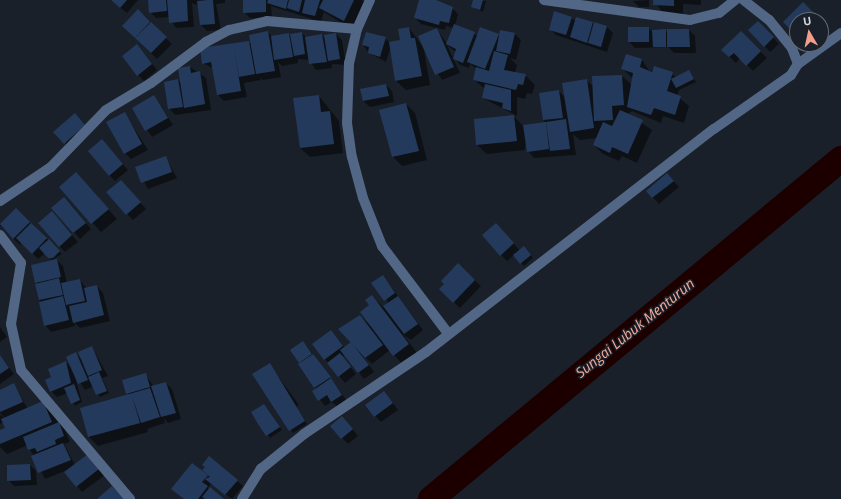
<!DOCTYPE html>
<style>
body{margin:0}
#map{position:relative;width:841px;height:499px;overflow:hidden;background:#1a2029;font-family:"Open Sans",sans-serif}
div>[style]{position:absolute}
.shadow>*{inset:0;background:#0007}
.river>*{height:26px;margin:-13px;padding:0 13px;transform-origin:13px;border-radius:13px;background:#1c0000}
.building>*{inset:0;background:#243a5c}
.minor>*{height:10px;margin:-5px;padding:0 5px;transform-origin:5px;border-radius:5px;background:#526786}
span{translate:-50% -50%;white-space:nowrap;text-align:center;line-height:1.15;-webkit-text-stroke:3px #1a2029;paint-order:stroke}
.water-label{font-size:14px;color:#f7aa98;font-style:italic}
.north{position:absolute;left:789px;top:12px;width:40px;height:40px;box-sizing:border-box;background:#1a2029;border:1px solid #646971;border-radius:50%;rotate:351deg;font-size:11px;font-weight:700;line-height:16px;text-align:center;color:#d2d6dc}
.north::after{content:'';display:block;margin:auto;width:14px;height:18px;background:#f49e89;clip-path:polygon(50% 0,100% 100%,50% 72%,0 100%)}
</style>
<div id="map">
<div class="shadow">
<div style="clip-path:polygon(111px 0,138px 0,127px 13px)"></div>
<div style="clip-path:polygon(148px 0,225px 0,225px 3px,216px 4px,221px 30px,207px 31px,201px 25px,199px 6px,192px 3px,194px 27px,176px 28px,169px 17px,156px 18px,150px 12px)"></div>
<div style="clip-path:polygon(244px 0,362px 0,369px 6px,356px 32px,324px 12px,321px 22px,271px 6px,272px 18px,250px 18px,244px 12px)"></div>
<div style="clip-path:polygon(420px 0,452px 8px,458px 14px,455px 26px,478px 36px,515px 34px,521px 40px,516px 60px,510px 58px,517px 65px,515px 73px,525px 75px,535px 85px,532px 94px,527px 93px,525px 99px,517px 97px,517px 116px,483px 98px,485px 89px,474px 80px,477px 69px,470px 64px,469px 68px,460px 65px,454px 58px,456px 52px,447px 45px,460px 73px,442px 80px,424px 50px,430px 85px,406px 90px,396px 81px,391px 46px,386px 62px,369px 53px,363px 45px,385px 38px,390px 43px,401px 41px,409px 28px,424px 48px,437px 29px,447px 44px,454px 28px,446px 26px,445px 30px,421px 24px,415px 18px)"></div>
<div style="clip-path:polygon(474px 0,486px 1px,483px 12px,472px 7px)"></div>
<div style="clip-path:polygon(649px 0,649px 7px,639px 7px,633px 1px)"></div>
<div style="clip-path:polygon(654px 0,701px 0,701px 5px,683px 4px,683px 15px,663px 14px)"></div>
<div style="clip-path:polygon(803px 3px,820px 20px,797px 20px,797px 33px,791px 28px)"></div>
<div style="clip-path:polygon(138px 11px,172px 44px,157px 59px,123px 26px)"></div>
<div style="clip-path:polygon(572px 18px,576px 22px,577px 18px,607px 27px,613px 33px,607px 52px,556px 35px,550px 29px)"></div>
<div style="clip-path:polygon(821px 21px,825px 25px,821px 29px)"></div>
<div style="clip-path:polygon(758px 22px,779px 44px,770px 52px,749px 30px)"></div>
<div style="clip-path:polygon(648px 28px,654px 33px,689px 30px,695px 36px,696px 53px,674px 53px,668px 47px,635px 48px,629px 42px)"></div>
<div style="clip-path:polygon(268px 32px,272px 37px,289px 34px,292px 38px,302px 33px,306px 38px,322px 35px,325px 38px,336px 34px,342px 40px,346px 65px,332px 64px,332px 68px,316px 70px,309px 60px,298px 59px,298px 63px,282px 66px,278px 62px,281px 77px,263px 80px,260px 77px,261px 80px,244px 83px,247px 97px,224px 101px,218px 95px,214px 69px,203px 63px,201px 49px,249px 42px,252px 46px)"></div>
<div style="clip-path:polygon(741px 32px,767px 58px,753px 71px,740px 58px,736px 63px,723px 50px)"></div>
<div style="clip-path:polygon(137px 45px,157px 70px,144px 81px,138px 75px)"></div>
<div style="clip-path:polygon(642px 60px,650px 72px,655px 67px,677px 77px,689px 71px,696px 82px,679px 90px,677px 96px,689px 106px,684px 123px,663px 116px,661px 123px,632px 111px,628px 114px,652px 130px,637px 163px,622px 156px,619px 161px,603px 154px,594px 145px,597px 138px,580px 140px,573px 134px,576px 155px,534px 158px,528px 151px,526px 137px,525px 150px,487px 154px,477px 145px,514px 116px,523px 126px,546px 123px,543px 120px,559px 91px,566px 99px,586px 80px,594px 87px,593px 77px,622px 76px,632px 85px,633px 79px,623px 69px)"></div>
<div style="clip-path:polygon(190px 67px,206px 78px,211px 110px,175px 115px,169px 108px,178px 80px,181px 83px)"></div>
<div style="clip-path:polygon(386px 85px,392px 91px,394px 102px,370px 107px,363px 101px)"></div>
<div style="clip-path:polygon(154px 96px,173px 125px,152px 137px,133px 108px)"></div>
<div style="clip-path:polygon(319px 96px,339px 121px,343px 153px,310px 157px,300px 148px)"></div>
<div style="clip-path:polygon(406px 104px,415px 113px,427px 160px,402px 166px,393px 157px,380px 111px)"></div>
<div style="clip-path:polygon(75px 114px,91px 131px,71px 149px,55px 132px)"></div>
<div style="clip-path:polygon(125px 114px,148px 150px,131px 159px,125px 153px)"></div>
<div style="clip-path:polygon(108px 147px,128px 170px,115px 181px,109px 175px)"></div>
<div style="clip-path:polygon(165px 157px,177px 178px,148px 189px,137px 168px)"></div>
<div style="clip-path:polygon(76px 173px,117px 219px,101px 232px,60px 187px)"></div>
<div style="clip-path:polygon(667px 174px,679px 187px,659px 204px,647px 191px)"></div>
<div style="clip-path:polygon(127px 187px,146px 209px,133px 220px,127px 214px)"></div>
<div style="clip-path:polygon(70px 204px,91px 229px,80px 239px,53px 208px)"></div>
<div style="clip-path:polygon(16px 210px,49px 241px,62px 254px,52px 260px,45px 253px,38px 259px,22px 242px,20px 245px,0 225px)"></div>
<div style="clip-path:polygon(58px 219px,78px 242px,65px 252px,59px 246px)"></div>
<div style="clip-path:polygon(502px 230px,520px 251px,527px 250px,533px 258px,524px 266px,514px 255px,507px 261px,501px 255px)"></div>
<div style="clip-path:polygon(57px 260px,63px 266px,67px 283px,80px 280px,87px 289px,97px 286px,103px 293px,110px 321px,80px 328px,74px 322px,75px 326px,51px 332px,45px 325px,36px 282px)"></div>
<div style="clip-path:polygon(458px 265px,481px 286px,460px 308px,440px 289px)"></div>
<div style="clip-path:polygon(383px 276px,423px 330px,411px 340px,403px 334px,417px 353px,402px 364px,390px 350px,372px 364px,360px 352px,374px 372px,364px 379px,345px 355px,342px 356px,356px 374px,345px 383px,325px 359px,331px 332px,345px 348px,352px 343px,360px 316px,374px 329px,372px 296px,383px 307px,388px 304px)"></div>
<div style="clip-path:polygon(0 327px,7px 337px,0 342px)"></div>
<div style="clip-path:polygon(306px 345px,347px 401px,338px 407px,332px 402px,325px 406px,313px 391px,316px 389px,300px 362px)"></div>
<div style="clip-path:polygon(92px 347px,108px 376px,102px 378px,109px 393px,100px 397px,94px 386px,85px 390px,74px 373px,82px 402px,75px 406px,68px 393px,57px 397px,51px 391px,52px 378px,66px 362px,72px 368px,76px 354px,81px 359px)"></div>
<div style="clip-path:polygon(0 356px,14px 374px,0 384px)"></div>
<div style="clip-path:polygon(269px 364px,299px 405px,296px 407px,307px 424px,293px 433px,253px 374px)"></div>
<div style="clip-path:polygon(145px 374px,154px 387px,166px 383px,172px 389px,181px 419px,168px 423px,164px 418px,165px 423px,147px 429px,148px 432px,98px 446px,89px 437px,129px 395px,123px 380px)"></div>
<div style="clip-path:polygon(14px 385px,28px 409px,43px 402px,52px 411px,65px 430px,70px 442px,64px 444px,75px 465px,88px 456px,105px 475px,82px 492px,65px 471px,45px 479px,28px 445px,7px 454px,0 447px,0 431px,6px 428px,3px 422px,0 424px,0 415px,5px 418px,0 413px,0 391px)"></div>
<div style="clip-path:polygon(390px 399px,398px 410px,381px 422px,375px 416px)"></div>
<div style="clip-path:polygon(267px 408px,282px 430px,270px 438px,252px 413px)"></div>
<div style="clip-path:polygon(348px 424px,358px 436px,348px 444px,342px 438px)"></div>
<div style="clip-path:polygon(evenodd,210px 458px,243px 486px,232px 499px,211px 484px,208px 488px,223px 499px,184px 499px,173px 489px,202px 472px,210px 458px,207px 475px,209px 476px,204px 482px,204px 481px,207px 475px)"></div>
<div style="clip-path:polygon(30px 465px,36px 471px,37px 485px,14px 486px,8px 480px)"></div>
</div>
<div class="river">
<div style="left:431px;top:499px;width:533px;rotate:-39.67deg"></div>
</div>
<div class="building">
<div style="clip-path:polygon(111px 0,127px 0,120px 8px)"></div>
<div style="clip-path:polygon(148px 0,166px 0,167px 11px,149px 13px)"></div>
<div style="clip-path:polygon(167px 0,187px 0,188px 21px,169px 23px)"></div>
<div style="clip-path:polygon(208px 0,213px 0,215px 24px,200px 25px,197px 1px)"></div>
<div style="clip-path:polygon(243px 0,266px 0,266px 12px,243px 13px)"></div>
<div style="clip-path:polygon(268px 0,288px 0,286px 9px,267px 3px)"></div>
<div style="clip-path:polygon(289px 0,302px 0,299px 12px,287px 8px)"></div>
<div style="clip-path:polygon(305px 0,320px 0,315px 16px,302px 13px)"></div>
<div style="clip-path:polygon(323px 0,354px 0,344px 21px,319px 8px)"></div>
<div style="clip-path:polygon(419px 0,436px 0,453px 7px,449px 23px,440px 21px,439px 25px,414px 18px)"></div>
<div style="clip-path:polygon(473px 0,483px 0,480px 10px,471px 7px)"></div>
<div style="clip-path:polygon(653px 0,674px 0,674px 6px,653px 5px)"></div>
<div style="clip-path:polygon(803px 2px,819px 18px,797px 20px,797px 31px,792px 26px,790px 29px,783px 22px)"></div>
<div style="clip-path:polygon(138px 9px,150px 22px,135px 38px,122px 26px)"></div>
<div style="clip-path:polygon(554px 11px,572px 17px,566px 35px,549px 30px)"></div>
<div style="clip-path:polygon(576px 17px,593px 22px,587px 43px,570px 37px)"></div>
<div style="clip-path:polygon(758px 21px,774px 37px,764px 47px,748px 30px)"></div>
<div style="clip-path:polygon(151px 22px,167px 37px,151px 53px,135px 38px)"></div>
<div style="clip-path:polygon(594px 22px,607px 26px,601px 47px,588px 43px)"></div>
<div style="clip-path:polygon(454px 24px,475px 32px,463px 63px,453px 59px,456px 49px,446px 44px)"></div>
<div style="clip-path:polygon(409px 27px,411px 38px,415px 38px,422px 76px,395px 81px,389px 42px,400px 40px,398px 29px)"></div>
<div style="clip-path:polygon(480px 27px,499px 34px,485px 69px,467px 62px)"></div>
<div style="clip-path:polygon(628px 27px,649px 27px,649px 42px,628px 42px)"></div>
<div style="clip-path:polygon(437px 28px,454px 67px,435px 75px,418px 36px)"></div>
<div style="clip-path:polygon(666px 29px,666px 47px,653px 47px,652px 30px)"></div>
<div style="clip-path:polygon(667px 29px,689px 29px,690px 47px,667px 47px)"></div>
<div style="clip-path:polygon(500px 30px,515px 33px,510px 54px,496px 51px)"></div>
<div style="clip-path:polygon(268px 31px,275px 71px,256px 74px,249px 35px)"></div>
<div style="clip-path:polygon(741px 31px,761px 51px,746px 66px,734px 53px,729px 57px,721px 50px)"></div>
<div style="clip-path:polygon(302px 32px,305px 54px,294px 56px,290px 34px)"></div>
<div style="clip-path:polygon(366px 32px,386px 37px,380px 57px,368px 53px,369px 47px,362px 45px)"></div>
<div style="clip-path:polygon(289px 33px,293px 57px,274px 60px,271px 36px)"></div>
<div style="clip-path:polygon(336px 33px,340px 59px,328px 61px,324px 35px)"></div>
<div style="clip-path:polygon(322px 34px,327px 62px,309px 64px,305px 37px)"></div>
<div style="clip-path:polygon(249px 41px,255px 74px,239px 77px,234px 48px,241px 91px,217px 95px,211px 62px,202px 64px,200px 48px)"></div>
<div style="clip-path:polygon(137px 44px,152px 64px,137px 76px,122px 56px)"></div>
<div style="clip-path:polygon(494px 51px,508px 55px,504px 70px,526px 74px,523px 85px,518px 84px,516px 90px,473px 80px,476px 67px,489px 71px)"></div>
<div style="clip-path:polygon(626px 54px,642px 59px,640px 67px,652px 72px,654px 66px,673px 72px,667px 91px,681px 96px,675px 115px,654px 108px,651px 115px,627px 107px,633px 73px,621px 69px)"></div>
<div style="clip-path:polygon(190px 66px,191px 73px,200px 71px,205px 104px,184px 108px,178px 68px)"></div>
<div style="clip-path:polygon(689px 70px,694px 79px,676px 88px,671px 79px)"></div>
<div style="clip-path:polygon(622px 75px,624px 105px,612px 106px,613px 120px,594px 121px,592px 76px)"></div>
<div style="clip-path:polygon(178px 79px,183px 107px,168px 109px,164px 82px)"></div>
<div style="clip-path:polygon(587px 79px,594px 128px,570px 132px,562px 83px)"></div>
<div style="clip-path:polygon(386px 84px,389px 96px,363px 101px,360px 89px)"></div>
<div style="clip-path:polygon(485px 84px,511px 90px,511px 111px,502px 108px,503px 103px,482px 98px)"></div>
<div style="clip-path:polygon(559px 90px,563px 118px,543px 120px,539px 93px)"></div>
<div style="clip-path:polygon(154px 95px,168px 118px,145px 131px,132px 108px)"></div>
<div style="clip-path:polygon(319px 95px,321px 112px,330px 111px,334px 144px,300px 148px,293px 98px)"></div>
<div style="clip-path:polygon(406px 103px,419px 151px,392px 157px,379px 110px)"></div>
<div style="clip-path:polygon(620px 110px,643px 120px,628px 154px,612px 147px,610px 153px,593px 145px,603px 122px,612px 126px)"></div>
<div style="clip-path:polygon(125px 112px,142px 144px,124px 154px,106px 122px)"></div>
<div style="clip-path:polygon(75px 113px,85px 125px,64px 144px,53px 132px)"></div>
<div style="clip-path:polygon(514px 115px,517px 141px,476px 145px,474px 119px)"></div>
<div style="clip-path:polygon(566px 119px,570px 149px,550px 151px,546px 122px)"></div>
<div style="clip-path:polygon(546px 122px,549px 149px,527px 152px,523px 125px)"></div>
<div style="clip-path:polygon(102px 139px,123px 164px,109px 176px,88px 151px)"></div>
<div style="clip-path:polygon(166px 156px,172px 172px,141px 183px,135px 167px)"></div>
<div style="clip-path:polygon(76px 172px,109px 209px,91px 224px,59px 187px)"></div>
<div style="clip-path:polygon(667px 173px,674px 181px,652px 198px,646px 191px)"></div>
<div style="clip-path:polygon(121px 180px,141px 202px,126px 215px,106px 192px)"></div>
<div style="clip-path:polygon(64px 197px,86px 223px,73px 233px,51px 208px)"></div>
<div style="clip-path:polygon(16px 208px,30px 222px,13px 239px,0 224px)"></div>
<div style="clip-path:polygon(52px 211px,72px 235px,59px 247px,38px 223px)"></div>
<div style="clip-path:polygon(31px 223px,47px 238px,32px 254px,16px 238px)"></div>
<div style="clip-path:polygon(496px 223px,514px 243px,500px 256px,482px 235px)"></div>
<div style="clip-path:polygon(49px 239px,60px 251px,53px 258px,48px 258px,39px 248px)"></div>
<div style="clip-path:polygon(524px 246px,531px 255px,520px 264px,513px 255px)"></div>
<div style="clip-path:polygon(57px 259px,61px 277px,35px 283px,31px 265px)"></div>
<div style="clip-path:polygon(458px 263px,475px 280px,453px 303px,439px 289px,444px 284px,441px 281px)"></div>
<div style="clip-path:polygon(383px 275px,395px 293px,384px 301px,371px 283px)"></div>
<div style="clip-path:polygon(59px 278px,63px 295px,39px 300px,35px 284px)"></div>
<div style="clip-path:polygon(80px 279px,85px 301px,66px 305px,61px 283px)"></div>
<div style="clip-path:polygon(97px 285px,104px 315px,73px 323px,69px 306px,87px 302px,84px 288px)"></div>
<div style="clip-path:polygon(372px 295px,409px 344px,393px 356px,360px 312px,369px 305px,365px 300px)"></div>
<div style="clip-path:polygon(63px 296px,69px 320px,44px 326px,39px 302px)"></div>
<div style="clip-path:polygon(398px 296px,418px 324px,404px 334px,383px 306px)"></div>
<div style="clip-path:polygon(360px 315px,383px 345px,365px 358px,338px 329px)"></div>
<div style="clip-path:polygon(331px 330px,343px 346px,324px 360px,312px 344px)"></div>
<div style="clip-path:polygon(303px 341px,312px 354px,299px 363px,290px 350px)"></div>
<div style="clip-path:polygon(351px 342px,369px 365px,358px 373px,340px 350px)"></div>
<div style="clip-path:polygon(92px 346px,102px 370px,88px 376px,78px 352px)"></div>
<div style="clip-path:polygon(76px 352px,88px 380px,78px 384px,66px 357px)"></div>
<div style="clip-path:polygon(340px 353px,351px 367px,338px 377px,327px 363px)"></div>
<div style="clip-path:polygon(313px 354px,331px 377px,314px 388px,298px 364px)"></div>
<div style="clip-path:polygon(0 355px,9px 368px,0 374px)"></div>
<div style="clip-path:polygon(66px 361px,71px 383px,50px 392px,45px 380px,51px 377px,48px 369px)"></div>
<div style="clip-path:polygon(270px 363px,305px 421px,289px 431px,252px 374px)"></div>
<div style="clip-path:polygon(99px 372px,107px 391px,96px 395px,88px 377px)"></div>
<div style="clip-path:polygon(146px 373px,150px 387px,126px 394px,122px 380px)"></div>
<div style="clip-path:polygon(331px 378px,342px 395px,331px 402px,327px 395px,318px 401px,312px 391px)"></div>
<div style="clip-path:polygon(166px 382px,176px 413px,161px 417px,151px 386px)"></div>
<div style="clip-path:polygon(14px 383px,23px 402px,0 412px,0 390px)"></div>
<div style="clip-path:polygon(74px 384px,80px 400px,71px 404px,64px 388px)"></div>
<div style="clip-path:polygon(150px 388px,160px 417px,141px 423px,132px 396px,140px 423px,88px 437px,80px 408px)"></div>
<div style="clip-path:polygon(384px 391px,393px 403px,374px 417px,365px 405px)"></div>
<div style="clip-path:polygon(43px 401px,52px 422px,0 444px,0 430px,5px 428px,1px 419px)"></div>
<div style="clip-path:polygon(264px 404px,280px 427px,266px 436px,258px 424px,269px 418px,258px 424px,251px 412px)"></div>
<div style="clip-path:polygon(342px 416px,353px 429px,341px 439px,330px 426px)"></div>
<div style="clip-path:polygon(59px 422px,64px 436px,55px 440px,56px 444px,37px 452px,35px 448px,28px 450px,23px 437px)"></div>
<div style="clip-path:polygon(63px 443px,71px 460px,38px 473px,31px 456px)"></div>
<div style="clip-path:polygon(88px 454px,99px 469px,76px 487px,64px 472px)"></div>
<div style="clip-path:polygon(209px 456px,238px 480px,225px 495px,205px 479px,210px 477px,202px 470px,205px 467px,202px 465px)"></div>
<div style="clip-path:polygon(192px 463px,208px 475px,202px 482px,208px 486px,198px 499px,184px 499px,171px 489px)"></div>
<div style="clip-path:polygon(30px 464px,31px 480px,7px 481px,7px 465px)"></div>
<div style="clip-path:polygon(112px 486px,124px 499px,97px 499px)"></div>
<div style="clip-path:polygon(210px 487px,224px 499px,205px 499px,202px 497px)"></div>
</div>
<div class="minor">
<div style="left:370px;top:0;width:32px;rotate:114deg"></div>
<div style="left:357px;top:29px;width:35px;rotate:103deg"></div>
<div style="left:349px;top:63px;width:60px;rotate:91.9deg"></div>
<div style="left:347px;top:123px;width:34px;rotate:82deg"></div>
<div style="left:352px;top:157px;width:42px;rotate:75deg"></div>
<div style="left:363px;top:198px;width:52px;rotate:68.4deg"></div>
<div style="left:382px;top:246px;width:108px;rotate:52.9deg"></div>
<div style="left:544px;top:0;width:147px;rotate:7.8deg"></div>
<div style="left:690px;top:20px;width:30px;rotate:-14deg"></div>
<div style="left:719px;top:13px;width:21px;rotate:-39deg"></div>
<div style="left:798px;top:64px;width:53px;rotate:-35.8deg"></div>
<div style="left:0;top:201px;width:61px;rotate:-33.7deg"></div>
<div style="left:51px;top:167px;width:79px;rotate:-46deg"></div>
<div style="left:106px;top:110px;width:52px;rotate:-31deg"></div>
<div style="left:151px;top:83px;width:69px;rotate:-36.7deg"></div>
<div style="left:206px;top:42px;width:26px;rotate:-28deg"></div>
<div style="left:229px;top:30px;width:39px;rotate:-13deg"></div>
<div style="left:267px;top:21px;width:90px;rotate:5.1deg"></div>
<div style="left:0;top:235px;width:35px;rotate:53deg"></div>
<div style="left:21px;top:263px;width:62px;rotate:99.3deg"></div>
<div style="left:11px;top:324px;width:47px;rotate:77.7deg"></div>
<div style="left:21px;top:370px;width:169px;rotate:49.8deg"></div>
<div style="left:242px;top:499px;width:36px;rotate:-58deg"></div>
<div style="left:261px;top:469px;width:55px;rotate:-39.1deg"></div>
<div style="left:304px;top:434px;width:147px;rotate:-33.9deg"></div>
<div style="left:426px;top:352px;width:364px;rotate:-37.8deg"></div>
<div style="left:714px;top:129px;width:94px;rotate:-35deg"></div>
<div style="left:791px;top:75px;width:13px;rotate:-58deg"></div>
<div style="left:798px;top:64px;width:17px;rotate:-111deg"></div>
<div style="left:792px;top:48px;width:36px;rotate:-129deg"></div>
<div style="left:769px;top:20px;width:33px;rotate:-142deg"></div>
</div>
<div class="water-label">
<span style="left:635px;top:328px;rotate:-39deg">Sungai Lubuk Menturun</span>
</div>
<div class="north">U</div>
</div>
